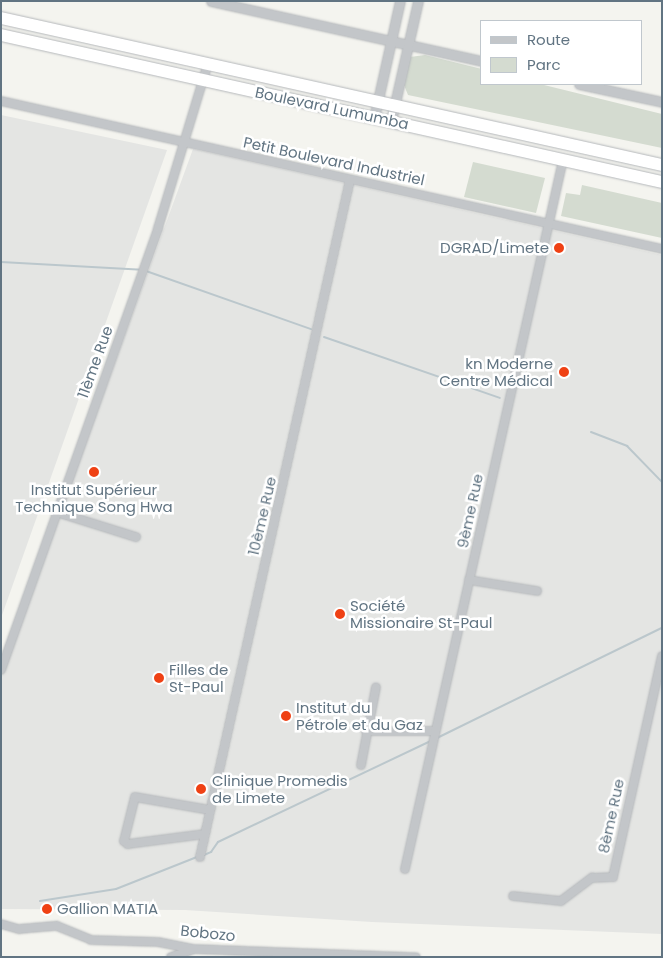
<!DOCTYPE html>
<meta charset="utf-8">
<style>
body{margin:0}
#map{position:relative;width:663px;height:958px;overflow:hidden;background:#f4f4ef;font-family:Poppins,sans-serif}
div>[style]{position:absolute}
.built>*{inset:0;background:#e4e5e3}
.green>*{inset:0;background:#d4dbd0}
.stream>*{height:2px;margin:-1px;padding:0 1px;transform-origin:1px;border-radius:1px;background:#bbc7cc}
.roads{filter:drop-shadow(0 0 1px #b5b8bb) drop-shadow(0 0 1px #b5b8bb)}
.minor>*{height:8px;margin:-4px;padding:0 4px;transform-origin:4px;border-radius:4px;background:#c3c6c9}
.tertiary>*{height:9px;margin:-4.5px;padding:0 4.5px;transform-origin:4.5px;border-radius:4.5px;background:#c3c6c9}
.trunk>*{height:12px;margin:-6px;padding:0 6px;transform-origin:6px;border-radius:6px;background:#fff}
.dots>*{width:14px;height:14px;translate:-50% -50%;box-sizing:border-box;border:2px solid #fff;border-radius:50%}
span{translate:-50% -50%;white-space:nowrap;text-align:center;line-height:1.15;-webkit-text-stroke:5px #fff;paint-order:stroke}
.street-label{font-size:15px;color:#617482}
.poi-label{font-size:15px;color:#617482}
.right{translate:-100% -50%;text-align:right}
.left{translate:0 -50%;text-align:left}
.frame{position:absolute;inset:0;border:2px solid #617482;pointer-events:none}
.legend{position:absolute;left:480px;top:20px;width:162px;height:65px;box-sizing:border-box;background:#fff;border:1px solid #c0c7cd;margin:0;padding:6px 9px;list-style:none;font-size:15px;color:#617482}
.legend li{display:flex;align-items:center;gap:10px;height:25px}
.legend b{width:25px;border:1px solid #c0c7cd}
</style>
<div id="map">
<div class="built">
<div style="clip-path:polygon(1px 115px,167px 150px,1px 618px)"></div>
<div style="clip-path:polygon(193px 149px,662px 255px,662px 934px,372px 922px,185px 910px,1px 909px,1px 676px)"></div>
</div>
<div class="green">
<div style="clip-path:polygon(425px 55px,482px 69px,482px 84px,540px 84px,662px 114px,662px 148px,408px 95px,404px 85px,410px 57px)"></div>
<div style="clip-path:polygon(473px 162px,545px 178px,536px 213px,464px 197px)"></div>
<div style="clip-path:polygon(582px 185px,662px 203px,662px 238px,561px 216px,566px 193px,580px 195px)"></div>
</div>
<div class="stream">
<div style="left:1px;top:262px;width:141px;rotate:3.2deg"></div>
<div style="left:146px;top:271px;width:175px;rotate:19.4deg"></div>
<div style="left:324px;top:337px;width:186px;rotate:19.1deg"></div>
<div style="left:591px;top:432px;width:39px;rotate:21deg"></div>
<div style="left:627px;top:446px;width:50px;rotate:45.8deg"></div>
<div style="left:437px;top:738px;width:250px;rotate:-26.1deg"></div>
<div style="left:204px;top:855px;width:8px;rotate:-23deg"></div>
<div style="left:211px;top:852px;width:12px;rotate:-55deg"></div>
<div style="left:218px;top:842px;width:236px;rotate:-25.4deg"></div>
<div style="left:40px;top:901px;width:77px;rotate:-9deg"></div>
<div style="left:116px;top:889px;width:87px;rotate:-21.6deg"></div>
</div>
<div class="roads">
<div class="minor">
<div style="left:1px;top:101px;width:677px;rotate:12.62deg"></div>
<div style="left:56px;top:512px;width:84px;rotate:17.4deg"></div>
<div style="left:469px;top:580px;width:69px;rotate:9.2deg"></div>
<div style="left:1px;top:670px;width:469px;rotate:-70.4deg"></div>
<div style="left:158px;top:228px;width:172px;rotate:-73.1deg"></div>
<div style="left:366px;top:731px;width:68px"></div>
<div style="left:361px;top:765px;width:79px;rotate:-79.1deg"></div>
<div style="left:205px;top:834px;width:78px;rotate:172.6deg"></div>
<div style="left:128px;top:844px;width:5px;rotate:-143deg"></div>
<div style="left:124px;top:841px;width:45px;rotate:-76deg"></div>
<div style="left:135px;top:797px;width:76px;rotate:9.8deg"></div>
<div style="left:200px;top:857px;width:693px;rotate:-77.51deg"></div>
<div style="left:405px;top:869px;width:726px;rotate:-77.44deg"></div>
<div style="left:513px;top:896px;width:48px;rotate:5.9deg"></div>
<div style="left:561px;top:901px;width:39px;rotate:-37deg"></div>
<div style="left:592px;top:878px;width:21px;rotate:-3deg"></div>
<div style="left:613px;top:877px;width:226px;rotate:-77.5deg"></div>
<div style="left:1px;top:924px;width:19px;rotate:16deg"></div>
<div style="left:19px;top:929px;width:38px;rotate:-5deg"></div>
<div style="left:57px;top:926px;width:37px;rotate:22deg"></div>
<div style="left:91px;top:940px;width:67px;rotate:1.7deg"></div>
<div style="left:158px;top:942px;width:37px;rotate:11deg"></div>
<div style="left:194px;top:949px;width:222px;rotate:2.1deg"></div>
<div style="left:171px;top:957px;width:24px;rotate:-19deg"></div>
</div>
<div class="tertiary">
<div style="left:211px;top:1px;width:278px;rotate:12.5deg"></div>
<div style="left:579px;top:84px;width:85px;rotate:12.2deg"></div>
<div style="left:374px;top:118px;width:120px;rotate:-77.5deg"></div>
<div style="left:391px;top:121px;width:123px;rotate:-77.3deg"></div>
</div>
<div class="trunk">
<div style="left:1px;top:18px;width:677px;rotate:12.54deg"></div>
<div style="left:1px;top:35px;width:677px;rotate:12.54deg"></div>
</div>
</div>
<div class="dots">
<div style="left:559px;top:248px;background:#ef4114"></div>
<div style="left:564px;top:372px;background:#ef4114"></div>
<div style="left:94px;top:472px;background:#ef4114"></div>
<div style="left:340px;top:614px;background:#ef4114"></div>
<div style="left:159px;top:678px;background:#ef4114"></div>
<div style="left:286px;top:716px;background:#ef4114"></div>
<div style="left:201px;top:789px;background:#ef4114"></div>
<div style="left:47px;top:909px;background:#ef4114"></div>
</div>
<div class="street-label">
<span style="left:332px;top:108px;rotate:12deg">Boulevard Lumumba</span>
<span style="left:334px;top:161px;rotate:12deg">Petit Boulevard Industriel</span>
<span style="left:95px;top:362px;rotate:-70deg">11ème Rue</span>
<span style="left:470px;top:511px;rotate:-78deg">9ème Rue</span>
<span style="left:262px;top:516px;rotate:-77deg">10ème Rue</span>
<span style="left:611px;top:816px;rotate:-78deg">8ème Rue</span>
<span style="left:208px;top:933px;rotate:6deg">Bobozo</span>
</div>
<div class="poi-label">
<span class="right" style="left:549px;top:248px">DGRAD/Limete</span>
<span class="right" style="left:553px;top:372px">kn Moderne<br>Centre Médical</span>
<span style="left:94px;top:498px">Institut Supérieur<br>Technique Song Hwa</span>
<span class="left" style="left:350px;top:614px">Société<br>Missionaire St-Paul</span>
<span class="left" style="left:169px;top:678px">Filles de<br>St-Paul</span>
<span class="left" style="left:296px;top:716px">Institut du<br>Pétrole et du Gaz</span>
<span class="left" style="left:212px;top:789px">Clinique Promedis<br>de Limete</span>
<span class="left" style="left:57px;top:909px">Gallion MATIA</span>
</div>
<div class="frame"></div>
<ul class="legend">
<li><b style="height:6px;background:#c3c6c9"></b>Route</li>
<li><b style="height:14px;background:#d4dbd0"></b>Parc</li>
</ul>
</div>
